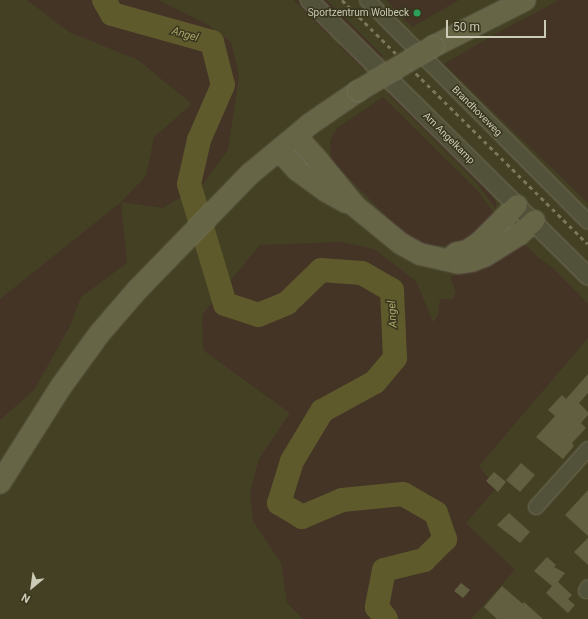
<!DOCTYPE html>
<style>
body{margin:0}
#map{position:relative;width:588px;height:619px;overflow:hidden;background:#434024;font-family:Roboto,sans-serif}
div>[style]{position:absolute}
.green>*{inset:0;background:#443426}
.river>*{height:24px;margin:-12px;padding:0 12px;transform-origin:12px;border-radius:12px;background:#5e5a2c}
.building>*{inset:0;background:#625f40}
.roads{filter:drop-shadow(0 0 1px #73715a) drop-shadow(0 0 1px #73715a)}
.minor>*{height:14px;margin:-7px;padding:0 7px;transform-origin:7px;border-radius:7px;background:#525139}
.tertiary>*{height:17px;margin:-8.5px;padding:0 8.5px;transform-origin:8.5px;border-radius:8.5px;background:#525139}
.secondary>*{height:20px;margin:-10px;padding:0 10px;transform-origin:10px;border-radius:10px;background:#666546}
.rail>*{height:3px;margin-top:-1.5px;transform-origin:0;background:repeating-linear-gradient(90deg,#7a775a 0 4px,transparent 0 8px)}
.bridges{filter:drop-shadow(0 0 1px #73715a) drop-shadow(0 0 1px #73715a)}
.secondary-bridge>*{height:20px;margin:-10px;padding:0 10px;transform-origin:10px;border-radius:10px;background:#666546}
.dots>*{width:11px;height:11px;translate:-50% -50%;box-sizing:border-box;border:2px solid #38361d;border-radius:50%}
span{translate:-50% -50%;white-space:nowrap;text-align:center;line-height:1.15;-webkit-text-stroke:3px #38361d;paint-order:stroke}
.poi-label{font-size:10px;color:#cccbb6}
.right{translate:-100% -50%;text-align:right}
.street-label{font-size:10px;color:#cccbb6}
.water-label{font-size:11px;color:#aea86c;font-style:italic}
.north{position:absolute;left:12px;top:567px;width:40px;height:40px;-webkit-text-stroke:3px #38361d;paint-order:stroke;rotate:209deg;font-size:11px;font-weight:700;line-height:16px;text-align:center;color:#cccbb6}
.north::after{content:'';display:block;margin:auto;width:14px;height:18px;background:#cccbb6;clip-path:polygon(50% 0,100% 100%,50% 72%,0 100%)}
.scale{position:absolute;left:446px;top:20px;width:100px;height:18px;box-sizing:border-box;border:2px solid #cccbb6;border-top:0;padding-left:5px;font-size:12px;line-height:14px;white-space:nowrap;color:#cccbb6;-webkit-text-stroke:3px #38361d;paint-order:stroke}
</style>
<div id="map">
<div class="green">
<div style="clip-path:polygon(27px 0,158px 0,207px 24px,231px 42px,239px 76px,228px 150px,203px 184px,163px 208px,121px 202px,127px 263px,81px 297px,70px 326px,34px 390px,0 420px,0 299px,121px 202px,146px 176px,154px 137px,192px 104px,138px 60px,69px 32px)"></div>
<div style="clip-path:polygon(293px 0,298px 0,331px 32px,330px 37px)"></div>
<div style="clip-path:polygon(321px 0,327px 0,383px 56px,380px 58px)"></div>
<div style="clip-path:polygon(386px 0,459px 0,412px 27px)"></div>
<div style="clip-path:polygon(559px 0,588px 0,588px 203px,444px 64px,490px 37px)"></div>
<div style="clip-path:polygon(340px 44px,344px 44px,366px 67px,363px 69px,338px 45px)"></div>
<div style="clip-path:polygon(391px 92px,479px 179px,496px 201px,496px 209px,476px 182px,388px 94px)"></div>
<div style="clip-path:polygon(383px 97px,477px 190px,495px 214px,486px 227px,455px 245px,430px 246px,418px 242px,403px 233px,331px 160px,330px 141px,337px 128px)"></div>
<div style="clip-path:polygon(521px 241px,539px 258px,552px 267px,588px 304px,588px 338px,479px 466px,496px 488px,466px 523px,515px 570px,471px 619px,303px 619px,287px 603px,281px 563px,253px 521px,250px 492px,259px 459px,290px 413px,203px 350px,202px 315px,260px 245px,342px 242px,374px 249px,416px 281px,433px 322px,438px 316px,440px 299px,453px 299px,456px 292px,450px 277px,495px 259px)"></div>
</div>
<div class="river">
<div style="left:104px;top:0;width:16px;rotate:60deg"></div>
<div style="left:112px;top:14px;width:104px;rotate:15.6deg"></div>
<div style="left:212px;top:42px;width:44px;rotate:75.7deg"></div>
<div style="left:223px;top:85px;width:60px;rotate:113.6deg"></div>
<div style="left:199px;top:140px;width:45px;rotate:102.8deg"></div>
<div style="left:189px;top:184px;width:125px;rotate:73.3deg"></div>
<div style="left:225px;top:304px;width:35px;rotate:18deg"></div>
<div style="left:258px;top:315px;width:31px;rotate:-22deg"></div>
<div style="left:287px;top:303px;width:47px;rotate:-44.1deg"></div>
<div style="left:321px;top:270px;width:41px;rotate:4.2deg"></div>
<div style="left:362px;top:273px;width:34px;rotate:30deg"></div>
<div style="left:392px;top:290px;width:68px;rotate:87.5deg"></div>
<div style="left:395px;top:358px;width:31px;rotate:130deg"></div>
<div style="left:375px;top:382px;width:60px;rotate:151.3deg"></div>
<div style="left:322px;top:411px;width:58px;rotate:121deg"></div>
<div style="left:292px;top:461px;width:44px;rotate:107.2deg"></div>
<div style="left:279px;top:503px;width:27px;rotate:31deg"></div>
<div style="left:302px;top:517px;width:43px;rotate:-23deg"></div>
<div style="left:342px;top:500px;width:61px;rotate:-5.6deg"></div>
<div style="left:403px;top:494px;width:38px;rotate:30deg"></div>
<div style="left:436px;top:513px;width:28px;rotate:71deg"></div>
<div style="left:445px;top:539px;width:30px;rotate:135deg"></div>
<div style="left:424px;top:560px;width:41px;rotate:166deg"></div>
<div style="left:384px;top:570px;width:38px;rotate:101deg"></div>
<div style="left:377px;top:607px;width:15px;rotate:53deg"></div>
</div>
<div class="building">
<div style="clip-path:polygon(588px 374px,588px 393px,579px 403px,588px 412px,588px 415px,581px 423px,586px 428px,572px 443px,574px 446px,563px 459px,536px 437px,555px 416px,548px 410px,562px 395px,566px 399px)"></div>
<div style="clip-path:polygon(521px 463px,535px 475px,520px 492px,506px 480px)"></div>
<div style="clip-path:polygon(494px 472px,506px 482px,498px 492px,486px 481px)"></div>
<div style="clip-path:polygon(588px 490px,588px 536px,565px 515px)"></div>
<div style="clip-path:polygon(509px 513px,530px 532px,520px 543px,497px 525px)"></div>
<div style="clip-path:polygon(588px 538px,588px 565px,574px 552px)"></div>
<div style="clip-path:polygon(547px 557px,556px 565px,554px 567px,565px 573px,558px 582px,572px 595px,568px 599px,575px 605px,568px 613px,546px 593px,552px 586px,534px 571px)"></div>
<div style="clip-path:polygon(461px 583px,470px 590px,463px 598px,454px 591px)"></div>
<div style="clip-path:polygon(502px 586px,523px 604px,524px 602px,543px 619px,497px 619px,484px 607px)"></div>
</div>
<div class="roads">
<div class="minor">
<div style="left:367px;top:0;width:313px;rotate:45.1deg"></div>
<div style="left:536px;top:507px;width:78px;rotate:-48.1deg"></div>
<div style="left:586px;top:591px;width:4px;rotate:-63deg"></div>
</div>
<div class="tertiary">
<div style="left:309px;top:0;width:392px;rotate:44.7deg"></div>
</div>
<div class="secondary">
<div style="left:434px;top:46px;width:102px;rotate:-26.8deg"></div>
<div style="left:296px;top:136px;width:30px;rotate:48deg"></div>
<div style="left:316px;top:158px;width:63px;rotate:50.8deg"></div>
<div style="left:356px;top:207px;width:57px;rotate:39.3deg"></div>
<div style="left:400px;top:243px;width:23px;rotate:29deg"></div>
<div style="left:420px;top:254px;width:39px;rotate:13deg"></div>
<div style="left:458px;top:263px;width:14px;rotate:-8deg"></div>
<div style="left:472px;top:261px;width:14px;rotate:-21deg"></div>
<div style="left:485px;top:256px;width:40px;rotate:-32deg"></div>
<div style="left:519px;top:235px;width:21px;rotate:-43deg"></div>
<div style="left:279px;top:150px;width:27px;rotate:48deg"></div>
<div style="left:297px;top:170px;width:36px;rotate:36deg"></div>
<div style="left:326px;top:191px;width:23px;rotate:29deg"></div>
<div style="left:456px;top:253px;width:11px;rotate:-10deg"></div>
<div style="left:467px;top:251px;width:16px;rotate:-35deg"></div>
<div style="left:480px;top:242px;width:52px;rotate:-45deg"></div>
<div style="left:0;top:483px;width:112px;rotate:-57.7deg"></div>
<div style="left:60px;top:388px;width:68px;rotate:-54deg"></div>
<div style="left:100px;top:333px;width:58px;rotate:-49.2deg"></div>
<div style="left:138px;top:289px;width:161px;rotate:-45.8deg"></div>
<div style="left:250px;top:174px;width:78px;rotate:-39.8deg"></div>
<div style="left:310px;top:124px;width:58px;rotate:-34.5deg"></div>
</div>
</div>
<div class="rail">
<div style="left:342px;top:0;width:346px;rotate:44.8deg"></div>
</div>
<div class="bridges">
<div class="secondary-bridge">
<div style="left:358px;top:91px;width:88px;rotate:-30.6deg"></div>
</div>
</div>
<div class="dots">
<div style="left:417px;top:13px;background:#2e9e5b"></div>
</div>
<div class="poi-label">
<span class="right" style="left:409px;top:13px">Sportzentrum Wolbeck</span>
</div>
<div class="street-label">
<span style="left:477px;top:111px;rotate:45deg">Brandhoveweg</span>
<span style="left:449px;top:138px;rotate:45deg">Am Angelkamp</span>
</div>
<div class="water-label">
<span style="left:185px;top:35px;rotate:16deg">Angel</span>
<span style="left:393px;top:314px;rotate:-93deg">Angel</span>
</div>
<div class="north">N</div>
<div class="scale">50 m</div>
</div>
